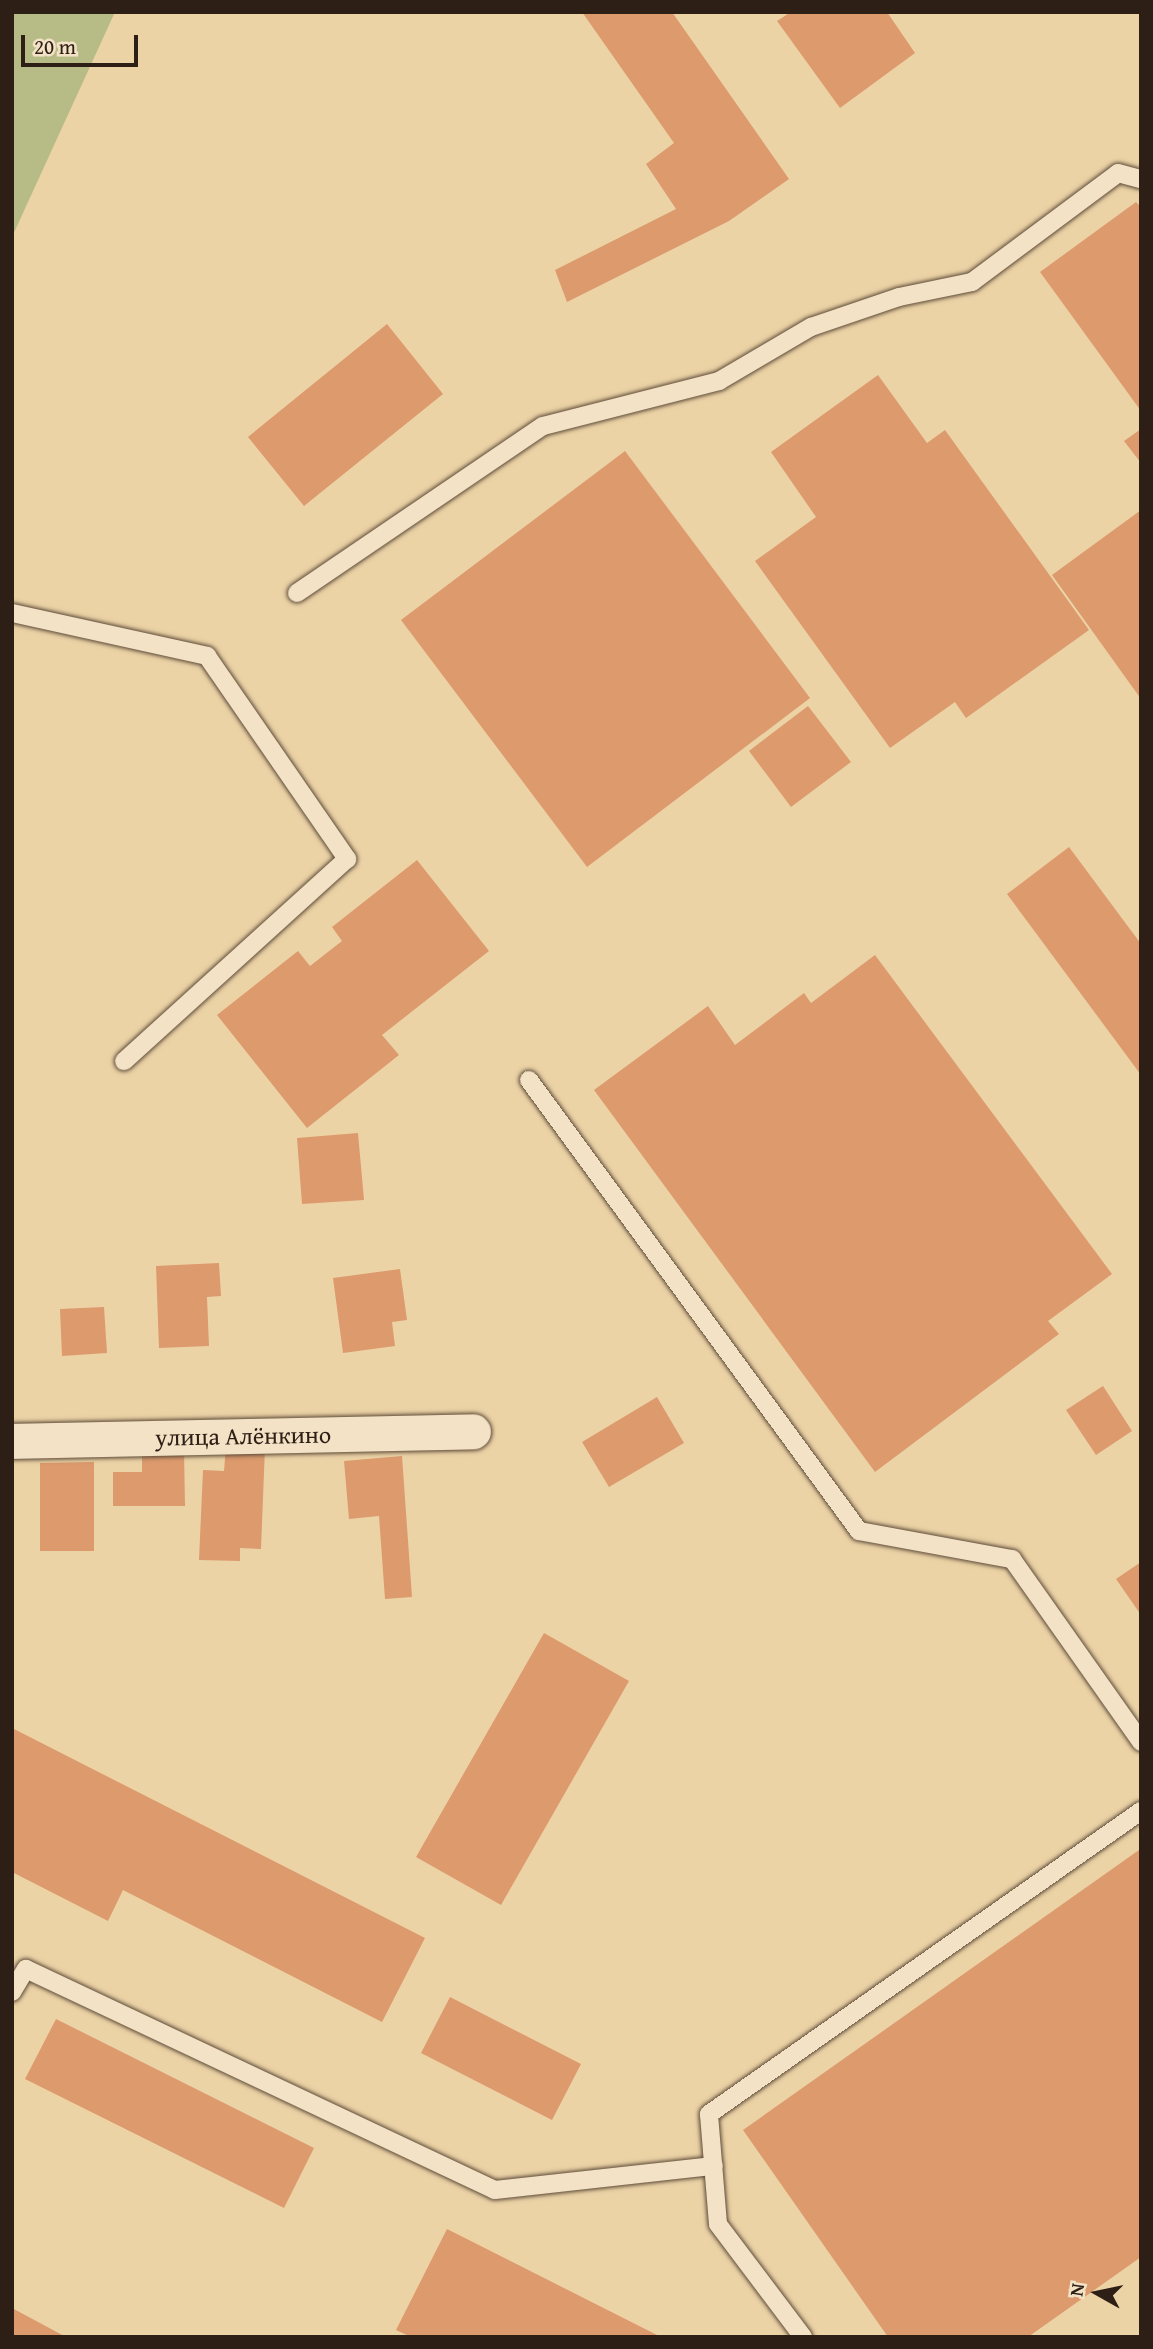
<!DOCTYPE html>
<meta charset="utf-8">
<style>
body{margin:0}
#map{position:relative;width:1153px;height:2349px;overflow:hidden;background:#ecd3a6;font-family:"Gentium Book Plus",serif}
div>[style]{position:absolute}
.green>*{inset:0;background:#b7bc87}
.building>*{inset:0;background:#dc9a6d}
.roads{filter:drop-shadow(0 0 2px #5e4c3a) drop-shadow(0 0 2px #5e4c3a)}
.service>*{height:18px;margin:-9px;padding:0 9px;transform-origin:9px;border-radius:9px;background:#f3e2c5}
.minor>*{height:35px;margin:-17.5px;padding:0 17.5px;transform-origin:17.5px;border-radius:17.5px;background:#f3e2c5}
span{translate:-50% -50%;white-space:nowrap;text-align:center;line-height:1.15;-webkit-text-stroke:7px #f3e2c5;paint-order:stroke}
.street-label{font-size:24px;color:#2e1f16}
.frame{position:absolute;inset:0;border:14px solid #2e1f16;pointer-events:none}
.north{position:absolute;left:1062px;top:2258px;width:70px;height:70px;-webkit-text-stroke:5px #f3e2c5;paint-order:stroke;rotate:279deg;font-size:19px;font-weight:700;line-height:28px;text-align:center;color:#2e1f16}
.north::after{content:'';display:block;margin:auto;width:24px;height:32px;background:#2e1f16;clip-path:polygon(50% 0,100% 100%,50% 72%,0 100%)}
.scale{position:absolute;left:21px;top:35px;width:117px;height:32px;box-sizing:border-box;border:4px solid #2e1f16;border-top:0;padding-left:9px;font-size:21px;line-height:24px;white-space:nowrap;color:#2e1f16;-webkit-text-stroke:5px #f3e2c5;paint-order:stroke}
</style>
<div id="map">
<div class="green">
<div style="clip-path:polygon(12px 12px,115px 12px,12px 237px)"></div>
</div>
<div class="building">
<div style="clip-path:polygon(582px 12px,672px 12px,789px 179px,729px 221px,567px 302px,555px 270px,676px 209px,646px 164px,674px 143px)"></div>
<div style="clip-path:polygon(791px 12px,887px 12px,915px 53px,840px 108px,777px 21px)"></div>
<div style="clip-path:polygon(1136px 202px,1141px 207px,1141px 411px,1040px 272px)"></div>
<div style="clip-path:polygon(387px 324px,443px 394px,304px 506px,248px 437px)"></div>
<div style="clip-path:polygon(878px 375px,927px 443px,945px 430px,1089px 630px,966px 718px,955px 702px,890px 748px,755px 561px,816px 517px,771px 452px)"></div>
<div style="clip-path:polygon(1141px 429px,1141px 463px,1124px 441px)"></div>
<div style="clip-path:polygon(625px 451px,810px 698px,587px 867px,401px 620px)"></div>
<div style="clip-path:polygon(1141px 510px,1141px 699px,1052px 575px)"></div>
<div style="clip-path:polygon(808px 706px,851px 762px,791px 807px,749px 751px)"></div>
<div style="clip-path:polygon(1069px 847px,1141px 944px,1141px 1075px,1007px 894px)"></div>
<div style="clip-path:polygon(417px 860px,489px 951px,382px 1035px,399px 1055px,307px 1128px,217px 1015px,298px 951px,310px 966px,342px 941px,332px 927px)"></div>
<div style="clip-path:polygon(875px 955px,1112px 1274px,1048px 1321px,1059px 1334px,875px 1472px,594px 1090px,708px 1006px,735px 1045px,804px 993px,811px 1003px)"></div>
<div style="clip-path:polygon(358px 1133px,364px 1200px,302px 1204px,297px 1138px)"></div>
<div style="clip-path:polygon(219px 1263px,221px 1296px,207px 1297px,209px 1346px,159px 1348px,156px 1266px)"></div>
<div style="clip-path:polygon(400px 1269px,407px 1320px,392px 1322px,395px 1346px,343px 1353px,333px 1278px)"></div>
<div style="clip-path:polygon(104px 1307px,107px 1353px,62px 1356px,60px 1309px)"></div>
<div style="clip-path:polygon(1103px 1386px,1132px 1431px,1096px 1455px,1066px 1410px)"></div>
<div style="clip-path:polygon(657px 1397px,684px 1443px,609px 1487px,582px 1442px)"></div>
<div style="clip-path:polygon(226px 1446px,265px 1447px,261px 1549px,240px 1548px,240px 1561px,199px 1560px,203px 1470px,224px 1471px)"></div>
<div style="clip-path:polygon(142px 1450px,184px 1450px,185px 1506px,113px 1506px,113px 1472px,142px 1472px)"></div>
<div style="clip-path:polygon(402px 1456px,412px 1597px,385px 1599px,379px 1516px,349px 1519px,344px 1461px)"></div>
<div style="clip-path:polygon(94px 1462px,94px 1551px,40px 1551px,40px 1463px)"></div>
<div style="clip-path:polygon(1141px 1562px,1141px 1615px,1116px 1579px)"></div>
<div style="clip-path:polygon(544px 1633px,629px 1681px,501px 1905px,416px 1857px)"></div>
<div style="clip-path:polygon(12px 1728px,425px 1938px,382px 2022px,123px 1890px,108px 1921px,12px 1872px)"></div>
<div style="clip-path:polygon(1139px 1850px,1141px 2257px,1028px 2337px,888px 2337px,743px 2130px)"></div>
<div style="clip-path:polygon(450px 1997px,581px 2064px,552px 2120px,421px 2053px)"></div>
<div style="clip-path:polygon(56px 2019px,314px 2148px,284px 2208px,25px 2079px)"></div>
<div style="clip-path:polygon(447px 2229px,661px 2337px,411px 2337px,396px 2330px)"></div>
<div style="clip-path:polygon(12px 2308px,66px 2337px,12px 2337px)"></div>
</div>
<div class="roads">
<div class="service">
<div style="left:297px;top:593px;width:297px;rotate:-34.2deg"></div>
<div style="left:543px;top:426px;width:182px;rotate:-14.3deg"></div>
<div style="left:719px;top:381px;width:107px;rotate:-30.4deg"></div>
<div style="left:811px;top:327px;width:93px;rotate:-18.8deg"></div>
<div style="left:899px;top:297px;width:75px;rotate:-11.6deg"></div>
<div style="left:972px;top:282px;width:182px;rotate:-36.7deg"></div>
<div style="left:1118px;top:173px;width:24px;rotate:15deg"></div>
<div style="left:12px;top:613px;width:200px;rotate:12.4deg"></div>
<div style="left:207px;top:656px;width:247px;rotate:55.4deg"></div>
<div style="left:347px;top:859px;width:301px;rotate:137.8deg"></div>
<div style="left:529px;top:1080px;width:559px;rotate:53.81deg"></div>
<div style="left:859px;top:1531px;width:156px;rotate:10.4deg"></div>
<div style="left:1012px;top:1559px;width:224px;rotate:54.8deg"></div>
<div style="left:12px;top:1992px;width:27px;rotate:-59deg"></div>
<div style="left:26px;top:1969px;width:518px;rotate:25.23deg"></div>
<div style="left:495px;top:2190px;width:220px;rotate:-6.3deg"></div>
<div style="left:803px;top:2337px;width:141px;rotate:-127deg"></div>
<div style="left:718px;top:2224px;width:110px;rotate:-94.7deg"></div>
<div style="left:709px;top:2114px;width:528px;rotate:-35.05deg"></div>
</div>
<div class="minor">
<div style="left:12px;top:1441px;width:461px;rotate:-1.2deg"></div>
</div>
</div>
<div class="street-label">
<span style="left:243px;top:1436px;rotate:-1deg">улица Алёнкино</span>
</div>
<div class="frame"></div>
<div class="north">N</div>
<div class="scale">20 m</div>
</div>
